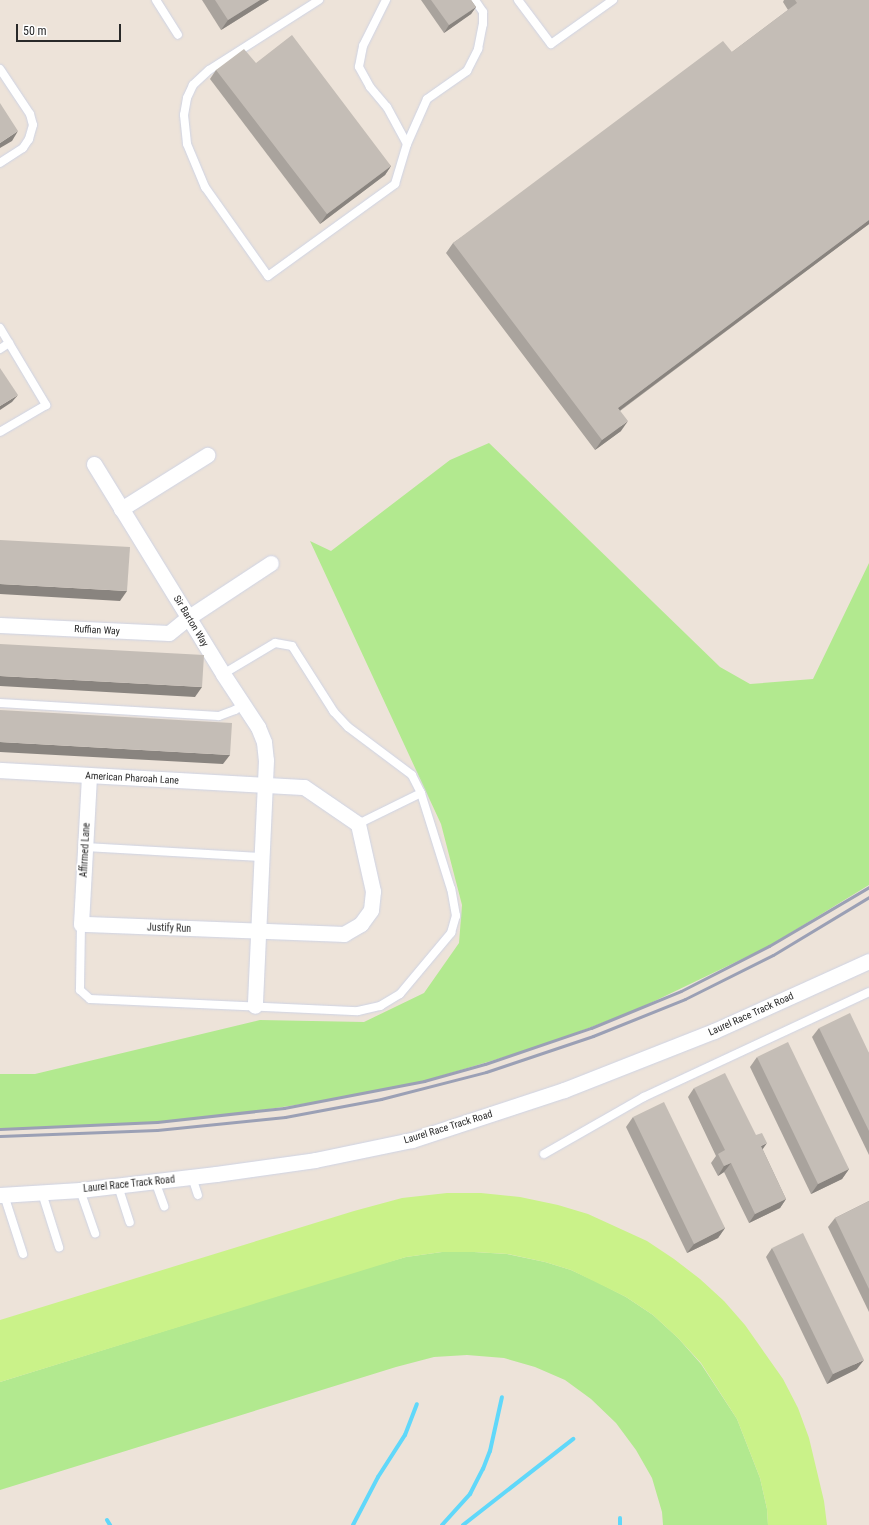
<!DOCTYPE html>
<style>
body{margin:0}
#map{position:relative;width:869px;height:1525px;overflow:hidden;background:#ede3d9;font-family:"Roboto Condensed",sans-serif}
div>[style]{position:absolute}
.green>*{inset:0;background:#b2e98f}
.pitch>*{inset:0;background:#caf289}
.stream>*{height:4px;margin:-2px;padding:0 2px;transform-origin:2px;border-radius:2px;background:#60d8fa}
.roads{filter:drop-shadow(0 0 1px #ced3e4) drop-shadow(0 0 1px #ced3e4)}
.lane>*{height:8px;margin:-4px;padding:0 4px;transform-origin:4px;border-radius:4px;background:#fff}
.street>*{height:15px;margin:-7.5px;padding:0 7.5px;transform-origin:7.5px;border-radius:7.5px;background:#fff}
.rail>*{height:3px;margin:-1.5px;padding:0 1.5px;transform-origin:1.5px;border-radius:1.5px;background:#9ba0b5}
.wall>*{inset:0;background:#a9a39d}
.shaded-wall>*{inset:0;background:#89847f}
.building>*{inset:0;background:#c4bdb6}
span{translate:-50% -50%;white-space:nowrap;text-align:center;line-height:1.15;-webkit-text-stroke:4px #fff;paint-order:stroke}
.street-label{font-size:10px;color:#292929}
.scale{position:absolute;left:16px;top:24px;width:105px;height:18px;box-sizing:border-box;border:2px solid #292929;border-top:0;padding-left:5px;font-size:12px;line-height:14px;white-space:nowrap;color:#292929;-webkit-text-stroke:3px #fff;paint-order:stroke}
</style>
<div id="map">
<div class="green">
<div style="clip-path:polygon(489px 443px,720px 667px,750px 684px,813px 679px,869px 563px,869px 885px,769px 946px,636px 1010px,544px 1045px,424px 1081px,329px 1100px,243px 1113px,157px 1122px,0 1129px,0 1074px,35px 1074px,260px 1020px,364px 1022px,424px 993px,459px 943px,462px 905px,441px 824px,310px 541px,331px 551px,450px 460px)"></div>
<div style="clip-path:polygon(442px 1252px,474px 1252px,507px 1254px,545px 1262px,571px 1270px,597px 1282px,626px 1297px,653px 1315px,678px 1338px,701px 1364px,737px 1419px,760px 1478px,767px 1509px,768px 1525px,663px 1525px,662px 1512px,652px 1478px,636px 1450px,616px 1423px,591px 1399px,565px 1380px,535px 1367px,504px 1358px,467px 1355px,434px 1357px,396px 1367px,0 1490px,0 1382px,367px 1268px,406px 1257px)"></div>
</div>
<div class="pitch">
<div style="clip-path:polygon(447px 1193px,481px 1193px,520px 1197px,558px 1205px,588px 1214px,647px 1241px,674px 1259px,700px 1279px,724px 1301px,745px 1325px,783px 1379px,798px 1408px,809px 1438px,824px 1501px,827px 1525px,768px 1525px,767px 1509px,760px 1478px,737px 1419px,701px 1363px,678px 1338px,653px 1315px,626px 1297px,571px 1270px,545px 1262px,508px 1254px,474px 1252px,442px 1252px,406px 1257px,0 1382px,0 1320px,354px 1211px,402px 1198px)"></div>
</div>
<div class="stream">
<div style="left:107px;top:1520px;width:6px;rotate:59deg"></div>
<div style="left:353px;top:1525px;width:54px;rotate:-62.5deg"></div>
<div style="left:378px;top:1477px;width:50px;rotate:-57.3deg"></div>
<div style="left:405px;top:1435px;width:33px;rotate:-69deg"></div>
<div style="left:442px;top:1525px;width:42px;rotate:-47.9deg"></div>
<div style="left:470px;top:1494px;width:28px;rotate:-63deg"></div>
<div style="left:483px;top:1469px;width:19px;rotate:-69deg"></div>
<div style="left:490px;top:1451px;width:55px;rotate:-77.5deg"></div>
<div style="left:463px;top:1525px;width:140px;rotate:-38deg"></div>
<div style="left:620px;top:1525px;width:7px;rotate:-90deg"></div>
</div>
<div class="roads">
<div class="lane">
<div style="left:156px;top:0;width:41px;rotate:57.8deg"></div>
<div style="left:319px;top:0;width:130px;rotate:147.5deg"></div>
<div style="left:209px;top:70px;width:22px;rotate:137deg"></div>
<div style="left:193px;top:85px;width:14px;rotate:115deg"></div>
<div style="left:187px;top:98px;width:17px;rotate:100deg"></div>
<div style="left:184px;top:115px;width:29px;rotate:84deg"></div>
<div style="left:187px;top:144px;width:47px;rotate:67.3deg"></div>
<div style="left:205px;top:187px;width:109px;rotate:54.7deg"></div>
<div style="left:268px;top:276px;width:157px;rotate:-35.9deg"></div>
<div style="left:395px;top:184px;width:42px;rotate:-73.3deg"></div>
<div style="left:407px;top:144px;width:49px;rotate:-66deg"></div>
<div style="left:427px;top:99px;width:49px;rotate:-35deg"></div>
<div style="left:467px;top:71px;width:25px;rotate:-63deg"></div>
<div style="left:478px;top:49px;width:25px;rotate:-79deg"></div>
<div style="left:483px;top:24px;width:12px;rotate:-90deg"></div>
<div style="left:483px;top:12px;width:14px;rotate:-124deg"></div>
<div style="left:386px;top:0;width:51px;rotate:116.6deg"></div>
<div style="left:363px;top:46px;width:21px;rotate:101deg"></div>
<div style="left:359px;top:67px;width:23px;rotate:61deg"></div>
<div style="left:370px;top:87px;width:26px;rotate:50deg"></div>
<div style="left:387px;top:107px;width:42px;rotate:61.6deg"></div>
<div style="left:518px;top:0;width:55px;rotate:53.1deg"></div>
<div style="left:551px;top:44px;width:76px;rotate:-35.4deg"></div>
<div style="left:0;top:69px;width:54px;rotate:56.3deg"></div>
<div style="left:30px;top:114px;width:11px;rotate:75deg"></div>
<div style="left:33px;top:125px;width:15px;rotate:106deg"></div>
<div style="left:29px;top:139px;width:11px;rotate:124deg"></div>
<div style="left:23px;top:148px;width:27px;rotate:147deg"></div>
<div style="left:0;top:328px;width:90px;rotate:59.1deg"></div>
<div style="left:46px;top:405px;width:53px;rotate:149.6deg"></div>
<div style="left:0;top:349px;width:11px;rotate:-34deg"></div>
<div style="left:0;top:703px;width:219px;rotate:3.4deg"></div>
<div style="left:219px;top:716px;width:17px;rotate:-21deg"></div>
<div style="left:235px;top:710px;width:9px;rotate:-32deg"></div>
<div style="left:358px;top:824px;width:70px;rotate:-26.2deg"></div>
<div style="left:85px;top:847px;width:176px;rotate:3.3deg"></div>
<div style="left:81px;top:924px;width:66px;rotate:90.9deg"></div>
<div style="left:80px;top:990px;width:13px;rotate:42deg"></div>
<div style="left:90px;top:999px;width:268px;rotate:2.6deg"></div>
<div style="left:358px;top:1011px;width:23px;rotate:-13deg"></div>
<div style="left:380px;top:1006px;width:23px;rotate:-31deg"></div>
<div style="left:400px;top:994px;width:80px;rotate:-50.1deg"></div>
<div style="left:451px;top:933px;width:18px;rotate:-74deg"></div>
<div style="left:456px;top:916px;width:27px;rotate:-100deg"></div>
<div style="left:451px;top:889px;width:101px;rotate:-107.4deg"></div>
<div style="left:421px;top:793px;width:20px;rotate:-117deg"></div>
<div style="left:412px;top:775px;width:80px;rotate:-143.1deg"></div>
<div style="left:348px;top:727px;width:21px;rotate:-133deg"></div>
<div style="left:334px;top:712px;width:78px;rotate:-122.5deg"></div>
<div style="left:292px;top:646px;width:17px;rotate:-170deg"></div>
<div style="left:275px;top:643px;width:61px;rotate:149.2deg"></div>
<div style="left:544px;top:1154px;width:115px;rotate:-29.7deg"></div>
<div style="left:644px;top:1097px;width:248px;rotate:-25deg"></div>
<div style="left:192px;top:1177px;width:19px;rotate:72deg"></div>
<div style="left:155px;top:1181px;width:27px;rotate:70deg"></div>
<div style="left:118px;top:1186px;width:38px;rotate:72deg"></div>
<div style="left:80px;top:1190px;width:46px;rotate:70.8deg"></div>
<div style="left:42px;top:1193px;width:57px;rotate:72.5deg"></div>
<div style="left:4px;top:1195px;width:62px;rotate:72.1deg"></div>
</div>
<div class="street">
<div style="left:94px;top:464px;width:246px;rotate:58.4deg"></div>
<div style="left:223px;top:674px;width:64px;rotate:56.6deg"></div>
<div style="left:258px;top:727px;width:16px;rotate:68deg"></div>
<div style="left:264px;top:742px;width:18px;rotate:84deg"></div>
<div style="left:266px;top:760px;width:246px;rotate:92.6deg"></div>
<div style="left:121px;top:509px;width:102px;rotate:-32.1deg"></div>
<div style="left:0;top:625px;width:169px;rotate:2.7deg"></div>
<div style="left:169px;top:633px;width:26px;rotate:-39deg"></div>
<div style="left:189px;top:617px;width:98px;rotate:-33.4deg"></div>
<div style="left:0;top:770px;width:304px;rotate:3.2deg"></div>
<div style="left:304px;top:787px;width:65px;rotate:34.4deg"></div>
<div style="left:358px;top:824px;width:69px;rotate:77.4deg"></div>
<div style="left:373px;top:891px;width:19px;rotate:96deg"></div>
<div style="left:371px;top:910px;width:17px;rotate:126deg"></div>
<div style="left:361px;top:924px;width:20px;rotate:150deg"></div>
<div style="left:344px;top:934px;width:263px;rotate:-177.8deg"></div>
<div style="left:81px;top:924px;width:149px;rotate:-86.9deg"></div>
<div style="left:0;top:1195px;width:80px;rotate:-3.6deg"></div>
<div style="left:80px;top:1190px;width:137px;rotate:-6.7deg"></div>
<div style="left:216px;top:1174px;width:100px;rotate:-8deg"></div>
<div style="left:315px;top:1160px;width:99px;rotate:-11.7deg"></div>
<div style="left:412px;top:1140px;width:160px;rotate:-18.2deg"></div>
<div style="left:564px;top:1090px;width:161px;rotate:-21.5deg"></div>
<div style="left:714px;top:1031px;width:170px;rotate:-24.3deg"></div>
</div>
</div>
<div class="rail">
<div style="left:0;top:1129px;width:157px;rotate:-2.6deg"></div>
<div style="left:157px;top:1122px;width:128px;rotate:-6.3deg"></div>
<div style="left:284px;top:1108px;width:143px;rotate:-10.9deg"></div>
<div style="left:424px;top:1081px;width:63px;rotate:-15.6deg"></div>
<div style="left:485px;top:1064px;width:112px;rotate:-18.8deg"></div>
<div style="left:591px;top:1028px;width:97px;rotate:-22.3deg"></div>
<div style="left:681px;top:991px;width:99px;rotate:-27.1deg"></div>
<div style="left:769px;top:946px;width:116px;rotate:-30.5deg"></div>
<div style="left:0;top:1136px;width:157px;rotate:-2.2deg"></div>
<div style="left:157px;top:1130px;width:129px;rotate:-5.8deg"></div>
<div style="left:285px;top:1117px;width:98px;rotate:-10.6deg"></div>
<div style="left:381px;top:1099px;width:108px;rotate:-14.4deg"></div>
<div style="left:486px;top:1072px;width:113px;rotate:-18.6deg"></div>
<div style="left:593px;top:1036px;width:99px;rotate:-21.9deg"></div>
<div style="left:685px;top:999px;width:98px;rotate:-26.6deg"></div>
<div style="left:773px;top:955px;width:112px;rotate:-31.1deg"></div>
</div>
<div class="wall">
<div style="clip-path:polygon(202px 0,269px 0,221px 30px)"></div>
<div style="clip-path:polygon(421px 0,471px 0,476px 7px,471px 14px,444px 33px)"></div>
<div style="clip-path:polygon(784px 0,869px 0,869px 224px,620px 411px,621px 431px,595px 450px,446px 253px,453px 243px,732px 52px,788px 10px,783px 2px)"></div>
<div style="clip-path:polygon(256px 63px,391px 166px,385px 175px,320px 224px,210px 79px,216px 70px)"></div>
<div style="clip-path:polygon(819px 1028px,869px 1053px,869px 1155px,812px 1037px)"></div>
<div style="clip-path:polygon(757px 1057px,849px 1169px,842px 1179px,811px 1194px,750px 1067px)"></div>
<div style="clip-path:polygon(694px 1088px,763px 1150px,786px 1199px,780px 1208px,749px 1223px,724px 1172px,718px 1176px,711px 1163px,716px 1156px,688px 1097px)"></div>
<div style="clip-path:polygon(633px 1117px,725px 1228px,718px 1238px,687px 1253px,626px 1127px)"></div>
<div style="clip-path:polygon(869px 1201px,869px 1312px,828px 1227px,835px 1218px)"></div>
<div style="clip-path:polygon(772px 1248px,857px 1369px,827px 1384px,766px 1257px)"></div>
</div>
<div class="shaded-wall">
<div style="clip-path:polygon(260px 0,269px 0,221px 30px,228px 20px)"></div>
<div style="clip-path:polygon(476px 7px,471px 14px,444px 33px,449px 25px)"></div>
<div style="clip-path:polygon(18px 131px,12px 141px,0 148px,0 143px)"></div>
<div style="clip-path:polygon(391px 166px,385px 175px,320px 224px,327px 214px)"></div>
<div style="clip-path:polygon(869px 220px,869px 224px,611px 417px,618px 408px)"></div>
<div style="clip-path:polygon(18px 395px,12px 402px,0 410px,0 406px)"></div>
<div style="clip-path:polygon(628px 421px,621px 431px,595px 450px,602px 440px)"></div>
<div style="clip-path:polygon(0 584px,127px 591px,120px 601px,0 594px)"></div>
<div style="clip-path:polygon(0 676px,202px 687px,195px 697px,0 686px)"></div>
<div style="clip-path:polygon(0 742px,230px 755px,223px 764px,0 752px)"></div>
<div style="clip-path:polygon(767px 1143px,760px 1153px,761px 1146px)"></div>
<div style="clip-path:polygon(731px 1163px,724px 1172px,718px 1176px,724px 1166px)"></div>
<div style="clip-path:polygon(849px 1169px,842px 1179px,811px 1194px,818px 1184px)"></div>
<div style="clip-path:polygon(786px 1199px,780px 1208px,749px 1223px,755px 1214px)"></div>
<div style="clip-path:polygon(725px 1228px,718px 1238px,687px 1253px,694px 1244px)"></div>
<div style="clip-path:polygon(864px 1360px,857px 1369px,827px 1384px,833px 1374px)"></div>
</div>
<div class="building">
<div style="clip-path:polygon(215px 0,260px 0,228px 20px)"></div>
<div style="clip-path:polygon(431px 0,471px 0,476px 7px,449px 25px)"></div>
<div style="clip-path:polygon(795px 0,869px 0,869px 220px,618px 408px,628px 421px,602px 440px,453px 243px,723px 41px,732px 52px,797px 3px)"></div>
<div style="clip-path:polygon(292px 35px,391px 166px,327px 214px,216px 70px,244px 49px,256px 63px)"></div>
<div style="clip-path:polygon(0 103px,18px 131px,0 143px)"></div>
<div style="clip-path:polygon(0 368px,18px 395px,0 406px)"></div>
<div style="clip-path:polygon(0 540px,130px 547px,127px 591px,0 584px)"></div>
<div style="clip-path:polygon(0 644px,204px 655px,202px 687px,0 676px)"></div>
<div style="clip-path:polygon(0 710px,232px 723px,230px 755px,0 742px)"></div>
<div style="clip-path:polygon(850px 1013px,869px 1053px,869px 1131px,819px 1028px)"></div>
<div style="clip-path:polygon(788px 1042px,849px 1169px,818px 1184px,757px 1057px)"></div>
<div style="clip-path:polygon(725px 1073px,756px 1135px,762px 1133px,767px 1143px,761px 1146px,786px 1199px,755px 1214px,731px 1163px,724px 1166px,718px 1154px,725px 1150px,694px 1088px)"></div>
<div style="clip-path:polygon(664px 1102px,725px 1228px,694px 1244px,633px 1117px)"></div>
<div style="clip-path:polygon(869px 1201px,869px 1289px,835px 1218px)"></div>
<div style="clip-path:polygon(803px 1233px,864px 1360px,833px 1374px,772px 1248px)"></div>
</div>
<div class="street-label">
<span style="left:191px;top:621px;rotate:59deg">Sir Barton Way</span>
<span style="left:97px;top:630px;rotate:3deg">Ruffian Way</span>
<span style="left:132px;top:778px;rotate:3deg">American Pharoah Lane</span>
<span style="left:85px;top:850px;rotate:-87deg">Affirmed Lane</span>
<span style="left:169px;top:928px;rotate:2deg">Justify Run</span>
<span style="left:751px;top:1014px;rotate:-24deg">Laurel Race Track Road</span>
<span style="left:448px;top:1127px;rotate:-17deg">Laurel Race Track Road</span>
<span style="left:129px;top:1184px;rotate:-6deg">Laurel Race Track Road</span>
</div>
<div class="scale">50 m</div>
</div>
